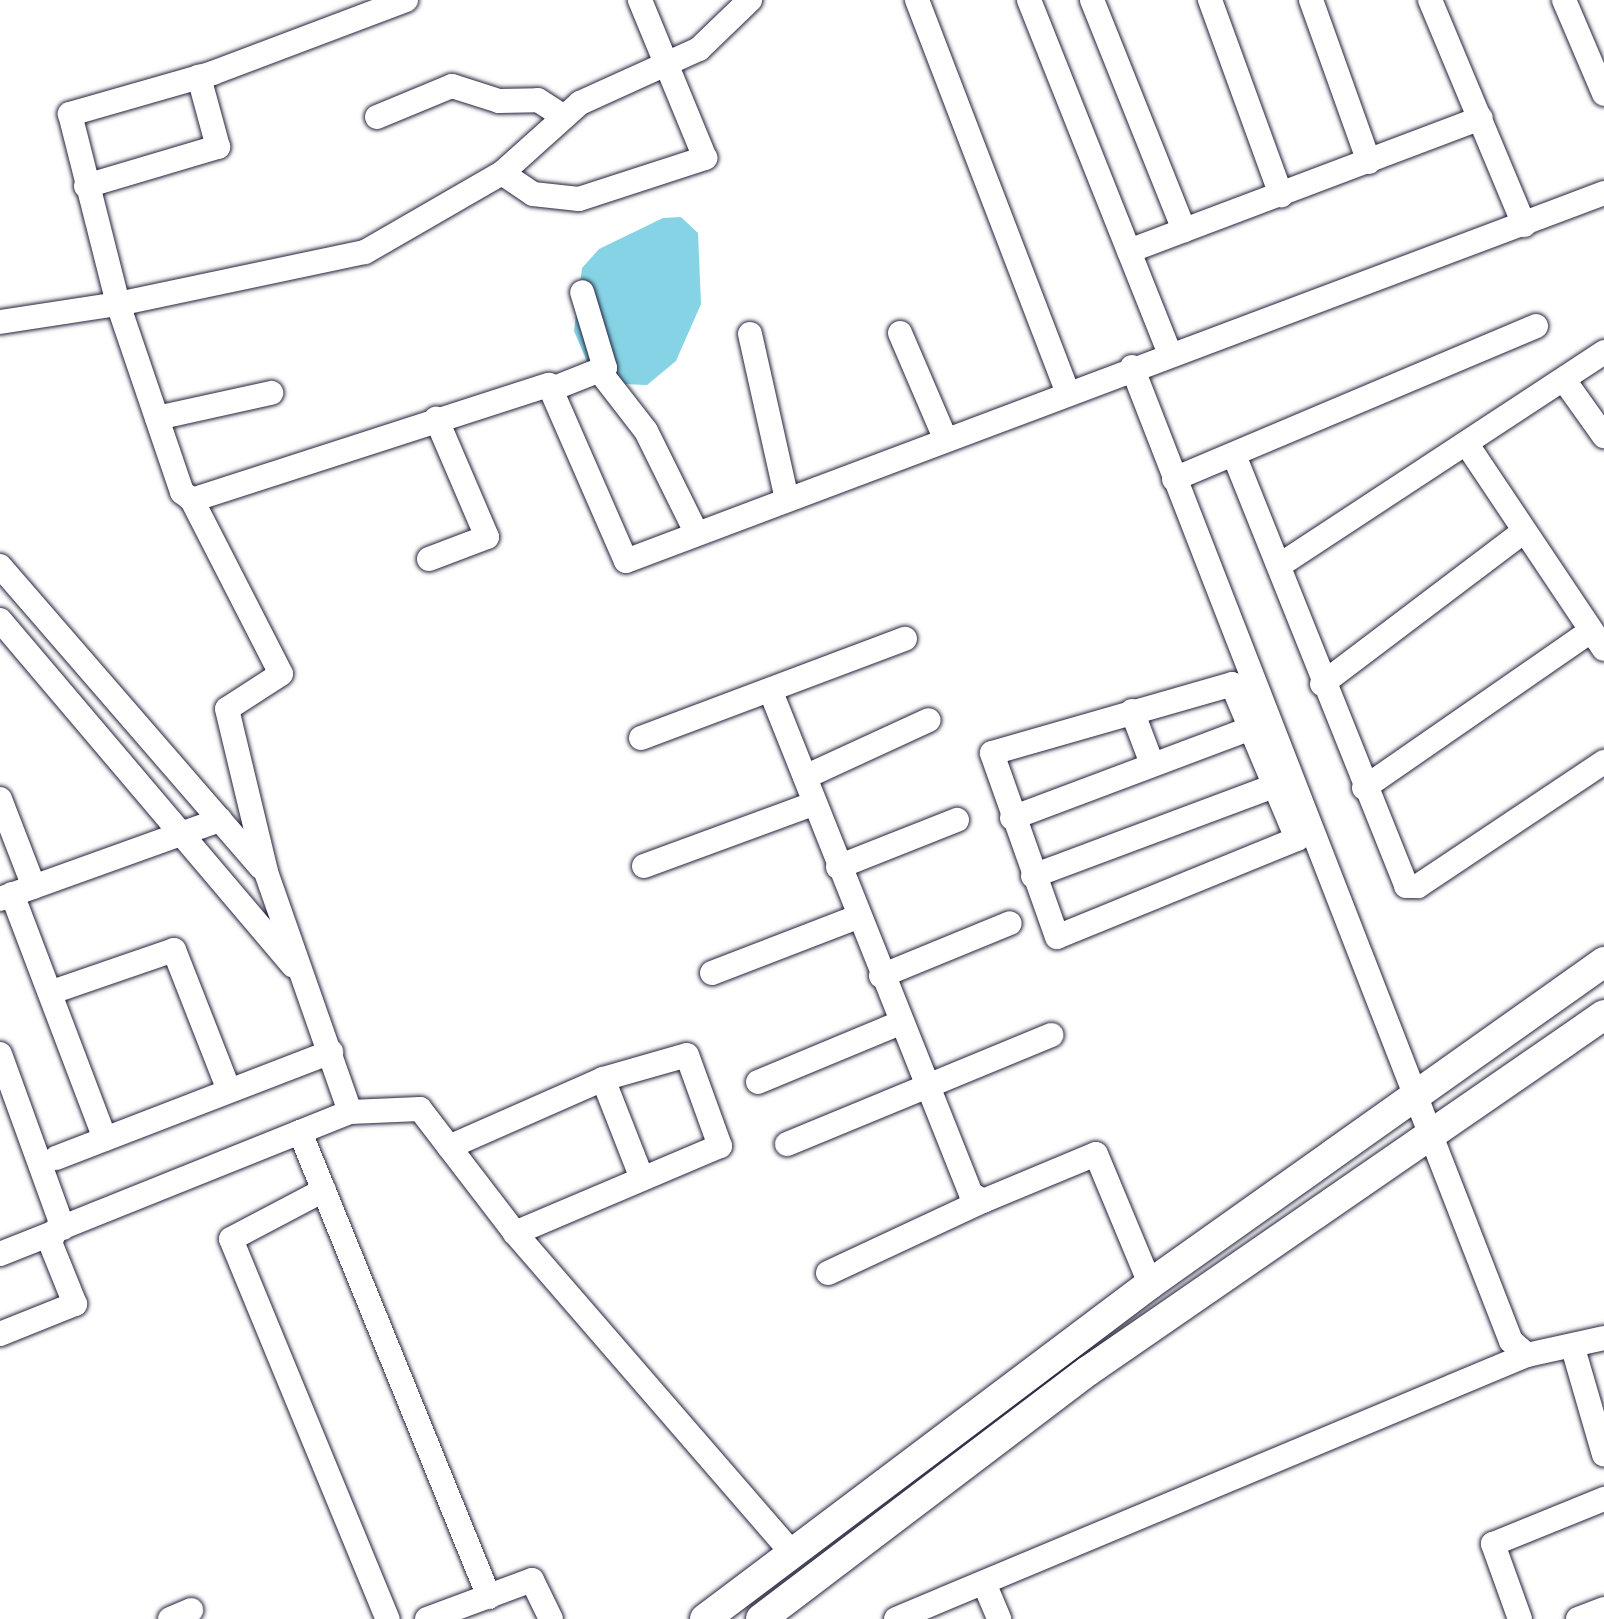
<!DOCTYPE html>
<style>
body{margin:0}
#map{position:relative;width:1604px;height:1619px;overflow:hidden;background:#fff;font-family:Mynerve,sans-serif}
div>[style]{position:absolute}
.water>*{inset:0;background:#86d3e6}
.roads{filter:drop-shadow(0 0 2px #22223b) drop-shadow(0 0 2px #22223b)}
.minor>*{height:24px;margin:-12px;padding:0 12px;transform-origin:12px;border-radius:12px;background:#fff}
.major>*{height:30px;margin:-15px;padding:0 15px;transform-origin:15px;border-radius:15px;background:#fff}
span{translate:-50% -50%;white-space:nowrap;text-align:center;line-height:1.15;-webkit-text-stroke:6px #fff;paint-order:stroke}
</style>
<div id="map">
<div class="water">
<div style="clip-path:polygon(681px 217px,698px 233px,701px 304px,676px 361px,647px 385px,623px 384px,589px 366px,574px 331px,582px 268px,599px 249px,663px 218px)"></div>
</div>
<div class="roads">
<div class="minor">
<div style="left:406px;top:0;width:206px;rotate:159.3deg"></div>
<div style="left:213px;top:73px;width:149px;rotate:164deg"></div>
<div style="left:70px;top:114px;width:196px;rotate:75.8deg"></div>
<div style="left:118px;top:304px;width:252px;rotate:-11.9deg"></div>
<div style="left:365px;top:252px;width:158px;rotate:-30deg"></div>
<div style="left:502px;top:173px;width:105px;rotate:-41.9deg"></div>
<div style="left:580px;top:103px;width:131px;rotate:-24.4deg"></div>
<div style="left:699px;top:49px;width:71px;rotate:-43.9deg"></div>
<div style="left:917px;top:0;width:418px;rotate:69deg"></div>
<div style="left:1029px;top:0;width:382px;rotate:68.3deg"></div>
<div style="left:1092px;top:0;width:248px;rotate:68.2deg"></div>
<div style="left:1210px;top:0;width:208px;rotate:70deg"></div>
<div style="left:1311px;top:0;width:172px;rotate:70.3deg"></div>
<div style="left:1430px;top:0;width:244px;rotate:67.3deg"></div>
<div style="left:1564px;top:0;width:102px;rotate:66.9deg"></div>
<div style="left:377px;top:117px;width:81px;rotate:-22.5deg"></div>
<div style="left:452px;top:86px;width:49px;rotate:17.7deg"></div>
<div style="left:499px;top:101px;width:39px;rotate:-1deg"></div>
<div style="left:538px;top:100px;width:30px;rotate:33deg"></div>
<div style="left:502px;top:173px;width:37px;rotate:34deg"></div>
<div style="left:533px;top:194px;width:46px;rotate:6.2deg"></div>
<div style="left:579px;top:199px;width:133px;rotate:-18deg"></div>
<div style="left:705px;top:158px;width:171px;rotate:-112.4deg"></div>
<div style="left:86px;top:186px;width:138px;rotate:-16.5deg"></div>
<div style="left:218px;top:147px;width:73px;rotate:-105.2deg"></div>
<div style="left:1129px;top:251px;width:376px;rotate:-20.7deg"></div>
<div style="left:0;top:322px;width:119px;rotate:-8.7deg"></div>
<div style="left:118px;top:304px;width:199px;rotate:71.2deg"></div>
<div style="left:182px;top:492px;width:13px;rotate:39deg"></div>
<div style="left:192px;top:500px;width:375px;rotate:-17.9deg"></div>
<div style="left:549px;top:385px;width:192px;rotate:66.4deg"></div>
<div style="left:626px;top:561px;width:1045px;rotate:-20.62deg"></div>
<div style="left:900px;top:333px;width:114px;rotate:66.8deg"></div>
<div style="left:750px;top:334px;width:170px;rotate:77.4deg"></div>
<div style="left:1132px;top:367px;width:1045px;rotate:68.74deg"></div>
<div style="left:1511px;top:1341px;width:21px;rotate:41deg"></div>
<div style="left:1527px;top:1355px;width:79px;rotate:-12.4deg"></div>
<div style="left:601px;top:373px;width:73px;rotate:52.2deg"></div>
<div style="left:646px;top:431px;width:113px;rotate:63.7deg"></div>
<div style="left:1564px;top:380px;width:69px;rotate:54.5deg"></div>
<div style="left:552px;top:389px;width:57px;rotate:-21.6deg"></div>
<div style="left:605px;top:368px;width:79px;rotate:-106.8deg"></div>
<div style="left:157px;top:418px;width:117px;rotate:-12.4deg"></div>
<div style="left:1468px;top:446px;width:244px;rotate:56.2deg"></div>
<div style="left:1234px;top:455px;width:464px;rotate:68.2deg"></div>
<div style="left:1406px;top:886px;width:12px"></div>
<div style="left:1418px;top:886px;width:224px;rotate:-33.7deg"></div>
<div style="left:1174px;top:479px;width:393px;rotate:-22.9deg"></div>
<div style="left:192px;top:500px;width:195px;rotate:62.9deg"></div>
<div style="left:281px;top:674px;width:64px;rotate:147.1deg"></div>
<div style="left:227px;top:709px;width:168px;rotate:76.5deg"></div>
<div style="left:266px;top:872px;width:254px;rotate:70.7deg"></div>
<div style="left:350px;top:1112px;width:70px;rotate:-2.5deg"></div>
<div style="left:420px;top:1109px;width:156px;rotate:52.5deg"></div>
<div style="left:515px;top:1233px;width:425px;rotate:49.1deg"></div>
<div style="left:429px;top:559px;width:62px;rotate:-20.8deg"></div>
<div style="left:487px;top:537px;width:129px;rotate:-113.2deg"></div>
<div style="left:1280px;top:565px;width:388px;rotate:-33.3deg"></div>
<div style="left:0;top:566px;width:398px;rotate:49.1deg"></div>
<div style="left:0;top:620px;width:453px;rotate:49.7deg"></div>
<div style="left:1232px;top:684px;width:168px;rotate:67.2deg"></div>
<div style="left:1297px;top:839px;width:259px;rotate:157.8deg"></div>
<div style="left:1057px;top:937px;width:195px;rotate:-109.5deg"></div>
<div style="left:992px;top:753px;width:250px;rotate:-16deg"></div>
<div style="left:1322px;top:684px;width:253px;rotate:-37.1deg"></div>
<div style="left:771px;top:692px;width:540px;rotate:68.28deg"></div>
<div style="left:971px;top:1194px;width:14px;rotate:30deg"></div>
<div style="left:983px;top:1201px;width:122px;rotate:-22.6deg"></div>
<div style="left:1096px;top:1154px;width:141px;rotate:67.4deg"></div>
<div style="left:1132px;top:711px;width:57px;rotate:69.3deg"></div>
<div style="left:641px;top:738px;width:282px;rotate:-20.6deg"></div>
<div style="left:805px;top:777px;width:136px;rotate:-24.7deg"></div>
<div style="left:1364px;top:788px;width:276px;rotate:-34.7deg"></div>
<div style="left:0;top:799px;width:94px;rotate:68.9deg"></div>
<div style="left:1012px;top:818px;width:259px;rotate:-20.6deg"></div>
<div style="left:644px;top:866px;width:182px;rotate:-20.2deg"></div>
<div style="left:838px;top:867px;width:128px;rotate:-21.6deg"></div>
<div style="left:1033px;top:876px;width:260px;rotate:-20.5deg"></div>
<div style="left:12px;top:894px;width:262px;rotate:69.2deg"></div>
<div style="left:0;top:899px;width:234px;rotate:-19.8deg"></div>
<div style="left:712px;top:973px;width:155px;rotate:-21.1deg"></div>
<div style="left:881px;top:976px;width:139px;rotate:-22.3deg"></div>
<div style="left:52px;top:992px;width:129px;rotate:-19deg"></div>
<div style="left:174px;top:950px;width:150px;rotate:68.6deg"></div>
<div style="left:0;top:1054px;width:185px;rotate:70.1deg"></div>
<div style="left:603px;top:1079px;width:104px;rotate:68.6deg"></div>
<div style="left:758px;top:1082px;width:154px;rotate:-22.6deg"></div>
<div style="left:300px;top:1132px;width:502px;rotate:67.88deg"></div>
<div style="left:787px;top:1144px;width:286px;rotate:-22.4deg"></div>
<div style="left:449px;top:1147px;width:168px;rotate:-23.8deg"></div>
<div style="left:603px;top:1079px;width:87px;rotate:-15.9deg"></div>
<div style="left:687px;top:1055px;width:97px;rotate:70.1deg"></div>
<div style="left:720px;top:1146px;width:223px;rotate:157deg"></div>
<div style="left:56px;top:1158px;width:295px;rotate:-21.1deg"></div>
<div style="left:324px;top:1190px;width:105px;rotate:152.2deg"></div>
<div style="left:231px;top:1239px;width:411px;rotate:67.6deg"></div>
<div style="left:0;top:1254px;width:57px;rotate:-21.6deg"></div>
<div style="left:828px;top:1273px;width:168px;rotate:-25deg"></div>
<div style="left:0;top:1334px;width:81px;rotate:-21.8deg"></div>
<div style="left:75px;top:1304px;width:67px;rotate:-112deg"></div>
<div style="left:50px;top:1242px;width:13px;rotate:-63deg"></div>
<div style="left:56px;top:1230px;width:317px;rotate:-21.9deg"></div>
<div style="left:1573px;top:1348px;width:111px;rotate:73.8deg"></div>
<div style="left:984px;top:1583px;width:39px;rotate:67deg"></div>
<div style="left:170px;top:1619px;width:23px;rotate:-23deg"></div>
<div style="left:427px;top:1619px;width:112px;rotate:-20.4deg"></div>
<div style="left:532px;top:1580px;width:43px;rotate:64deg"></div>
<div style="left:896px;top:1619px;width:684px;rotate:-22.7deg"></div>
<div style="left:1520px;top:1619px;width:80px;rotate:-109.8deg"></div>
<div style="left:1493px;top:1544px;width:120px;rotate:-22.1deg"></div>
<div style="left:1578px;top:1619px;width:28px;rotate:-21deg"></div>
</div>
<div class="major">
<div style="left:705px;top:1619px;width:557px;rotate:-36.97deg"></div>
<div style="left:1150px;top:1284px;width:557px;rotate:-35.35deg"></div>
<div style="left:761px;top:1619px;width:410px;rotate:-37.2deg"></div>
<div style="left:1088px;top:1371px;width:627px;rotate:-34.6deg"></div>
</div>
</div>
</div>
